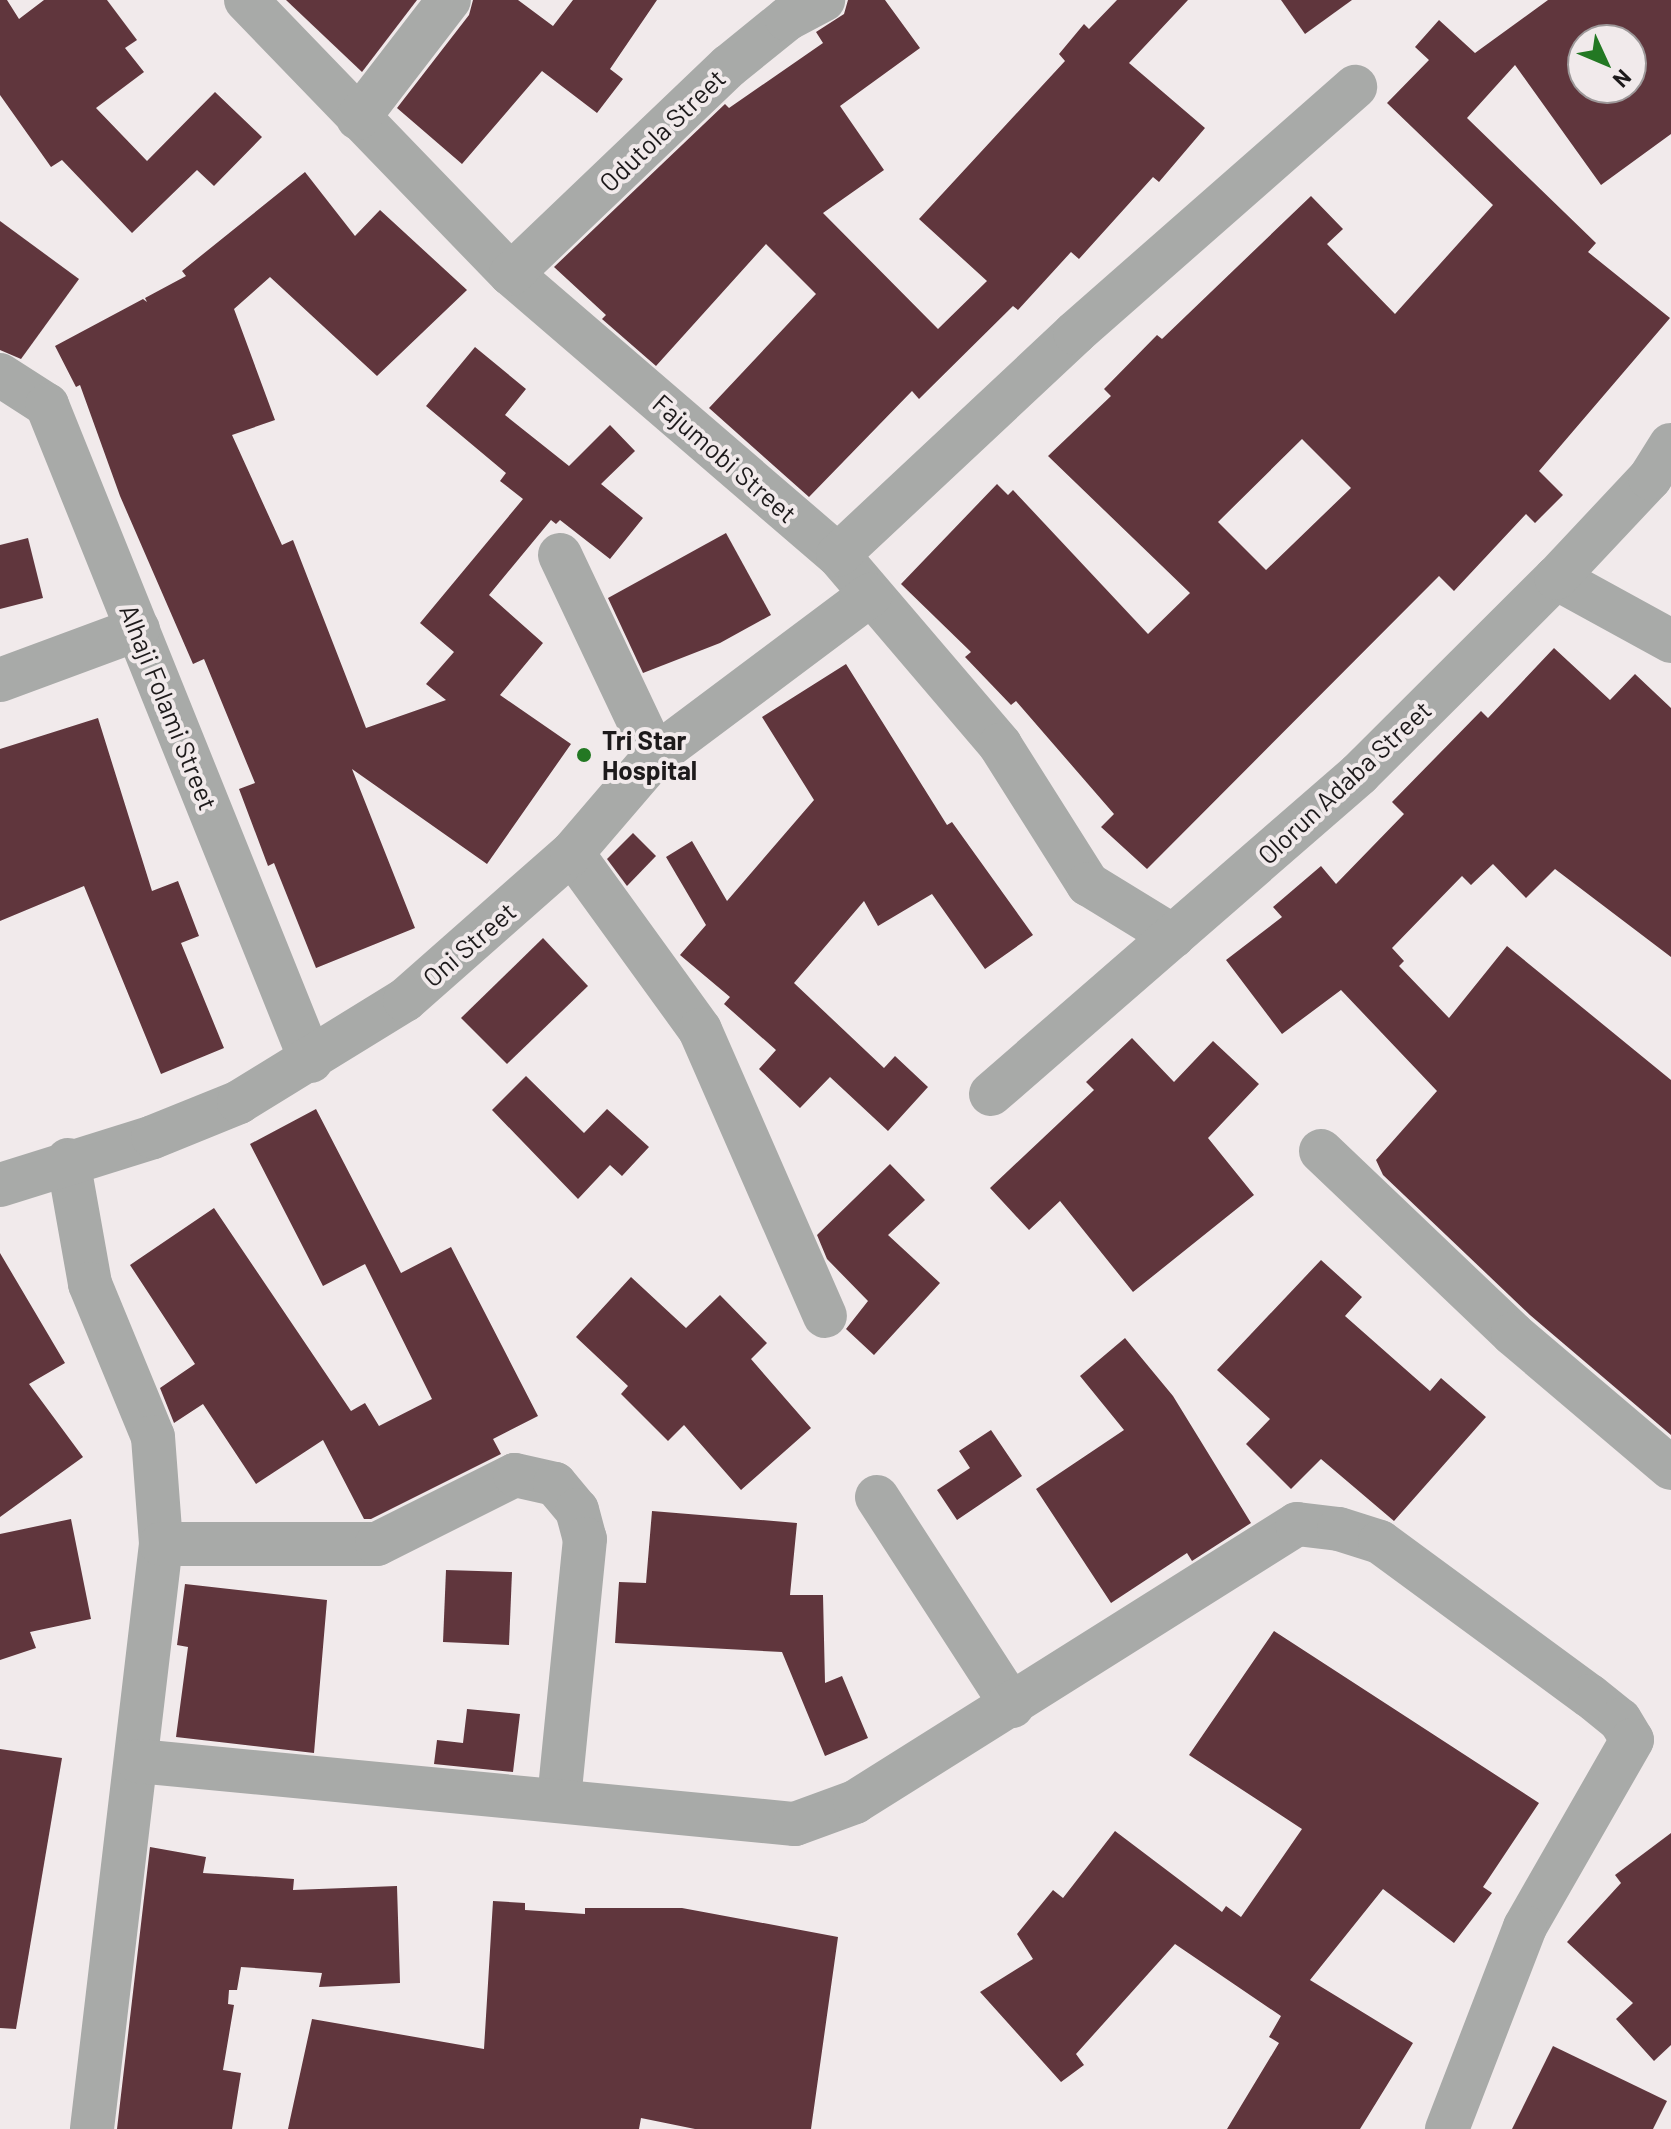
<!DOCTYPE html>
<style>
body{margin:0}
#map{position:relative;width:1671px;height:2129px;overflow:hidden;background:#f1eaeb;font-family:Barlow,sans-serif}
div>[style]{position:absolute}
.building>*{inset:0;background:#60363d}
.street>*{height:44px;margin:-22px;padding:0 22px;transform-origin:22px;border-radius:22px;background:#a8aaa8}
.dots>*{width:22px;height:22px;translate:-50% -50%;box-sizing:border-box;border:4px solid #f1eaeb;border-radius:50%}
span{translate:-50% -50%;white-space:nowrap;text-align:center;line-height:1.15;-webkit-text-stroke:8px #f1eaeb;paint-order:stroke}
.street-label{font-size:26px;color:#1d1a1b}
.poi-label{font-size:26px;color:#1d1a1b;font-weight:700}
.left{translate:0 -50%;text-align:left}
.north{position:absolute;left:1567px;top:24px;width:80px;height:80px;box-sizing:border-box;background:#f1eaeb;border:2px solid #9c9798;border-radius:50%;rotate:134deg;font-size:22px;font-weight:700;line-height:32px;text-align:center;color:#1d1a1b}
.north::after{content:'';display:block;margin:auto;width:28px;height:36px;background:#237823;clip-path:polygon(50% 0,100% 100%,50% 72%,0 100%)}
</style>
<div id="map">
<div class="building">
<div style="clip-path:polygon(0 0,7px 0,19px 19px,44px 0,107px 0,137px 40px,125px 48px,144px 72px,96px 108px,147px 161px,215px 92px,262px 137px,214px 186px,197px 170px,132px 233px,62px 160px,51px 167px,0 95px)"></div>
<div style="clip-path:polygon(286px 0,417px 0,362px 72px)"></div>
<div style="clip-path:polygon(473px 0,518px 0,553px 26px,573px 0,657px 0,610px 69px,623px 79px,597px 113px,542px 71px,462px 164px,397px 108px,469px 15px)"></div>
<div style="clip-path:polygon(848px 0,885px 0,920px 48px,840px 106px,884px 170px,823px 213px,938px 329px,987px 281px,919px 219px,1065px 61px,1059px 54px,1084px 24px,1089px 29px,1117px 0,1188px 0,1129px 63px,1205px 128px,1159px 182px,1153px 177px,1079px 259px,1071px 252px,1018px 310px,1013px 306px,919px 399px,912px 391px,809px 497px,709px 408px,816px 294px,766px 244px,656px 366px,602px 319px,606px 315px,554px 267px,725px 104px,729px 108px,823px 43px,816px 32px,844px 14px)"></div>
<div style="clip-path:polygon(1281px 0,1352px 0,1305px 34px)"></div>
<div style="clip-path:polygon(evenodd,1548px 0,1671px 0,1671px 134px,1601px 185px,1515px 65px,1467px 118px,1596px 243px,1588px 252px,1670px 318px,1539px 471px,1563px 495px,1535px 523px,1526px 514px,1454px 591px,1439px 576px,1147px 869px,1101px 827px,1114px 814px,1016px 701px,1011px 705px,965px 657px,971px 652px,901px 584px,997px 484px,1008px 495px,1013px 490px,1148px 634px,1190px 593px,1048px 456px,1111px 396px,1104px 389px,1157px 335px,1162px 339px,1311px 196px,1343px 229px,1327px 244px,1395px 314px,1493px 205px,1387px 103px,1429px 60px,1415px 47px,1439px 20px,1475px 53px,1548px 0,1583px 40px,1631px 40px,1631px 88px,1583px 88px,1583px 40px,1548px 0,1302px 439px,1351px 488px,1266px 570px,1218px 522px,1302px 439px)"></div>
<div style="clip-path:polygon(305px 172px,355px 236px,380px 210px,467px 290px,377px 376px,270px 277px,234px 309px,275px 420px,232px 435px,282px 545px,293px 540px,366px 728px,446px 700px,426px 684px,454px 652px,420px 623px,523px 499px,500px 481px,506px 473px,426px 406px,475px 347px,526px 389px,505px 415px,569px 466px,610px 425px,635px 451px,601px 484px,643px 518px,610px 559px,560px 520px,556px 524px,551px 520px,489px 595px,543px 643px,500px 695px,571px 744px,487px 864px,352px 769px,415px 928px,316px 968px,274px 863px,268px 866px,239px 789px,255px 783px,204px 659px,193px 664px,120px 496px,80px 385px,76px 387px,55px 346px,143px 299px,147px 302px,145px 298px,186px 276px,182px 271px)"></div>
<div style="clip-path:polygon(0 221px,79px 279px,21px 359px,0 350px)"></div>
<div style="clip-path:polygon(726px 533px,771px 615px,720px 643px,643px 673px,608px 598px)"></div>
<div style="clip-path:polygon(28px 538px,43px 598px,0 609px,0 545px)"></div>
<div style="clip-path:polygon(1554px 648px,1610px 700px,1635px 674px,1671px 708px,1671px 957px,1555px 869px,1526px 898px,1493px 864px,1471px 885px,1462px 876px,1392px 948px,1404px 961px,1399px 966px,1449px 1018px,1507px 946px,1671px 1080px,1671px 1435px,1530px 1315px,1383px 1175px,1376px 1160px,1437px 1091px,1341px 990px,1282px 1034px,1226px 960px,1282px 917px,1273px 907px,1321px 866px,1336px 884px,1404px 814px,1392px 802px,1481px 711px,1488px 718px)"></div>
<div style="clip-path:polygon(846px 664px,947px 825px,952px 822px,1033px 935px,985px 969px,932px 894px,878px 926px,864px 901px,794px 983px,884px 1068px,895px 1056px,928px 1087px,888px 1131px,830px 1077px,800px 1108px,759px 1069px,776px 1050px,724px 1004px,730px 997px,680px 955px,706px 925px,666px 857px,692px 841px,727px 901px,814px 800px,762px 717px)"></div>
<div style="clip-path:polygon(98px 718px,152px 891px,178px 881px,199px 936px,181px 943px,224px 1048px,161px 1074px,84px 886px,0 921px,0 749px)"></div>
<div style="clip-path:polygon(633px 833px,656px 856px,627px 886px,607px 859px)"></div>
<div style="clip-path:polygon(543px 938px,588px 986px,507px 1064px,461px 1018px)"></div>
<div style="clip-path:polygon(1132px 1038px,1174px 1082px,1213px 1041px,1259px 1084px,1208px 1138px,1254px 1195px,1133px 1292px,1060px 1201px,1029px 1230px,990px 1188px,1094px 1090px,1086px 1082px)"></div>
<div style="clip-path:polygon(526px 1076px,584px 1133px,607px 1109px,649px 1147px,622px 1176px,610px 1165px,578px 1199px,492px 1110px)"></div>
<div style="clip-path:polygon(316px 1109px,401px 1273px,451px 1247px,538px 1416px,493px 1439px,501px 1454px,371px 1519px,364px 1519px,323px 1440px,256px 1484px,203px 1404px,174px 1423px,160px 1388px,195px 1364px,130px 1265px,214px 1208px,351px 1411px,365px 1403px,379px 1426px,432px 1399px,365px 1264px,323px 1286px,250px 1144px)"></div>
<div style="clip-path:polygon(890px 1164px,925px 1200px,888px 1235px,940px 1283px,874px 1355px,846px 1329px,868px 1301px,827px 1259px,817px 1235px)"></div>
<div style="clip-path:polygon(0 1253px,65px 1363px,29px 1384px,83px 1457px,0 1517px)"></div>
<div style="clip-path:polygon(1321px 1260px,1362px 1297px,1345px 1316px,1430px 1391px,1441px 1378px,1486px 1417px,1394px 1521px,1321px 1459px,1291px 1489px,1246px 1444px,1270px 1419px,1217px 1370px)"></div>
<div style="clip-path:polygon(631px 1277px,686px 1328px,720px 1295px,767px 1343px,751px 1359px,811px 1428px,741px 1490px,684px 1425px,668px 1441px,621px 1394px,628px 1386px,576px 1337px)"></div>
<div style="clip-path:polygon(1125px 1338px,1173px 1396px,1251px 1523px,1192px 1561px,1187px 1553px,1111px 1603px,1036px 1489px,1124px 1430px,1080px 1376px)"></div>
<div style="clip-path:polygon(991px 1430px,1022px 1476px,957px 1520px,937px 1490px,970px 1468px,959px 1451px)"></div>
<div style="clip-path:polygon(652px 1511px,797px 1523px,790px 1595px,823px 1595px,825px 1683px,842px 1676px,868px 1738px,825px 1756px,782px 1652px,615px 1643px,619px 1582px,646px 1583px)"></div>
<div style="clip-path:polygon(71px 1519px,91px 1619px,30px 1632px,36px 1648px,0 1660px,0 1534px)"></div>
<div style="clip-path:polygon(446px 1570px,512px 1572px,509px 1645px,443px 1642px)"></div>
<div style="clip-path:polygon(185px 1584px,327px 1600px,314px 1753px,176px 1737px,188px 1647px,177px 1645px)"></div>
<div style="clip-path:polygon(1274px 1631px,1539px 1803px,1483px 1887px,1492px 1893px,1454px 1943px,1383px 1889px,1310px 1980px,1413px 2043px,1360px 2129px,1227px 2129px,1279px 2043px,1269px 2037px,1281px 2016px,1175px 1944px,1076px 2054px,1084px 2065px,1061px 2082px,980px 1992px,1033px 1959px,1017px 1934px,1053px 1890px,1063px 1898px,1115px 1831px,1222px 1912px,1226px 1906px,1241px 1917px,1302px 1829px,1189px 1755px)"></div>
<div style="clip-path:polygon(467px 1709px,520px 1714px,513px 1772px,434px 1764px,437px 1740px,463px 1743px)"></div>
<div style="clip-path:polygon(0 1749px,62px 1758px,16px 2029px,0 2028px)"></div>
<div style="clip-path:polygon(1671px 1833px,1671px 2045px,1654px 2061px,1616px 2019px,1633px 2003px,1567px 1942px,1621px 1883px,1615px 1875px)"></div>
<div style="clip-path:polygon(150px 1847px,206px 1857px,203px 1873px,294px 1879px,293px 1890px,397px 1886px,400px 1983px,319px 1987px,322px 1973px,241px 1967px,237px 1990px,229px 1990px,228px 2004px,234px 2005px,223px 2070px,241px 2073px,232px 2129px,117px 2129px)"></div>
<div style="clip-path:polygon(493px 1901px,525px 1903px,525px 1910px,585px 1914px,585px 1908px,682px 1908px,838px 1937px,811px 2129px,695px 2129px,641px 2118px,639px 2129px,288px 2129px,312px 2019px,484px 2049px)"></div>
<div style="clip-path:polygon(1553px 2046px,1667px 2101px,1653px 2129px,1512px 2129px)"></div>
</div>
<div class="street">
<div style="left:246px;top:0;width:381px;rotate:46deg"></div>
<div style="left:511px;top:274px;width:431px;rotate:40.7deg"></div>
<div style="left:838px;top:555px;width:250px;rotate:49.5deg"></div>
<div style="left:1000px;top:745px;width:165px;rotate:57.7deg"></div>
<div style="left:1088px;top:884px;width:100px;rotate:31.5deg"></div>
<div style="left:358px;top:118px;width:149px;rotate:-52.4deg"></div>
<div style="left:511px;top:274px;width:301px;rotate:-43.7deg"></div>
<div style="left:729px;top:66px;width:75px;rotate:-39deg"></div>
<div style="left:787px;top:19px;width:41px;rotate:-27.8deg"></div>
<div style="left:0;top:375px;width:56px;rotate:32.6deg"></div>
<div style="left:47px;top:405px;width:707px;rotate:68.08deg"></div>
<div style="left:560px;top:555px;width:222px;rotate:64.7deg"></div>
<div style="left:838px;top:555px;width:325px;rotate:-43.1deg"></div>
<div style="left:1075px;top:333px;width:373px;rotate:-41.3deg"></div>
<div style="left:1556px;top:578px;width:131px;rotate:28.7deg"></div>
<div style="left:0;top:680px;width:147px;rotate:-20.3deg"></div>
<div style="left:572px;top:853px;width:218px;rotate:54.1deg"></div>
<div style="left:700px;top:1030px;width:312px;rotate:66.4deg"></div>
<div style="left:991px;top:1094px;width:488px;rotate:-41deg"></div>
<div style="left:1359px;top:774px;width:278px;rotate:-44.9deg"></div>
<div style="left:1556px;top:578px;width:137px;rotate:-46.8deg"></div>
<div style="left:1650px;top:478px;width:39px;rotate:-58deg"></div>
<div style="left:1321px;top:1151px;width:265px;rotate:43.6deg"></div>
<div style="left:1513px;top:1334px;width:207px;rotate:40.3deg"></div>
<div style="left:68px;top:1160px;width:126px;rotate:79.9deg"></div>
<div style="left:90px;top:1284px;width:165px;rotate:67.6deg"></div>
<div style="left:153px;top:1437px;width:107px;rotate:85.7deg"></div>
<div style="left:161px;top:1544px;width:589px;rotate:96.73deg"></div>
<div style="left:0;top:1185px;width:160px;rotate:-17.4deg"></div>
<div style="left:153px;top:1137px;width:93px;rotate:-22.1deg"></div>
<div style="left:239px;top:1102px;width:195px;rotate:-31.6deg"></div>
<div style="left:405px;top:1000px;width:222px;rotate:-41.4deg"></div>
<div style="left:572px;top:853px;width:128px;rotate:-49.4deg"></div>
<div style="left:655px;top:756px;width:269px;rotate:-36.8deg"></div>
<div style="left:877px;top:1497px;width:249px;rotate:57.1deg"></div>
<div style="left:161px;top:1544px;width:216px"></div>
<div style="left:377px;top:1544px;width:154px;rotate:-26.6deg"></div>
<div style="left:515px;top:1475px;width:41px;rotate:12.7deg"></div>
<div style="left:555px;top:1484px;width:34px;rotate:50deg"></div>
<div style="left:577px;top:1510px;width:30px;rotate:75deg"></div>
<div style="left:585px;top:1539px;width:262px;rotate:95.7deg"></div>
<div style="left:138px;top:1761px;width:660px;rotate:5.48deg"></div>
<div style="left:795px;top:1824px;width:64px;rotate:-20.1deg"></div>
<div style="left:855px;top:1802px;width:522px;rotate:-32.17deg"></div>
<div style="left:1297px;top:1524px;width:42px;rotate:6.8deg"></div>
<div style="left:1339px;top:1529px;width:43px;rotate:17.6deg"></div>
<div style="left:1380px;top:1542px;width:260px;rotate:36.3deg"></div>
<div style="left:1590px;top:1696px;width:38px;rotate:39deg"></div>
<div style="left:1620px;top:1720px;width:23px;rotate:59deg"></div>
<div style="left:1632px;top:1740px;width:215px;rotate:119.8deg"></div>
<div style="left:1525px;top:1927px;width:217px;rotate:111.1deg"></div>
</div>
<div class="dots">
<div style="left:584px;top:755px;background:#237823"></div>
</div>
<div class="street-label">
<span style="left:662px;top:130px;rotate:-44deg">Odutola Street</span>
<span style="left:725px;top:458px;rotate:41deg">Fajumobi Street</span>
<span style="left:169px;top:707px;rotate:68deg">Alhaji Folami Street</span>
<span style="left:1344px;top:782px;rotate:-43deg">Olorun Adaba Street</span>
<span style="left:469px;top:944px;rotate:-41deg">Oni Street</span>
</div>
<div class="poi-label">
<span class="left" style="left:602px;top:755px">Tri Star<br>Hospital</span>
</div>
<div class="north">N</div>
</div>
